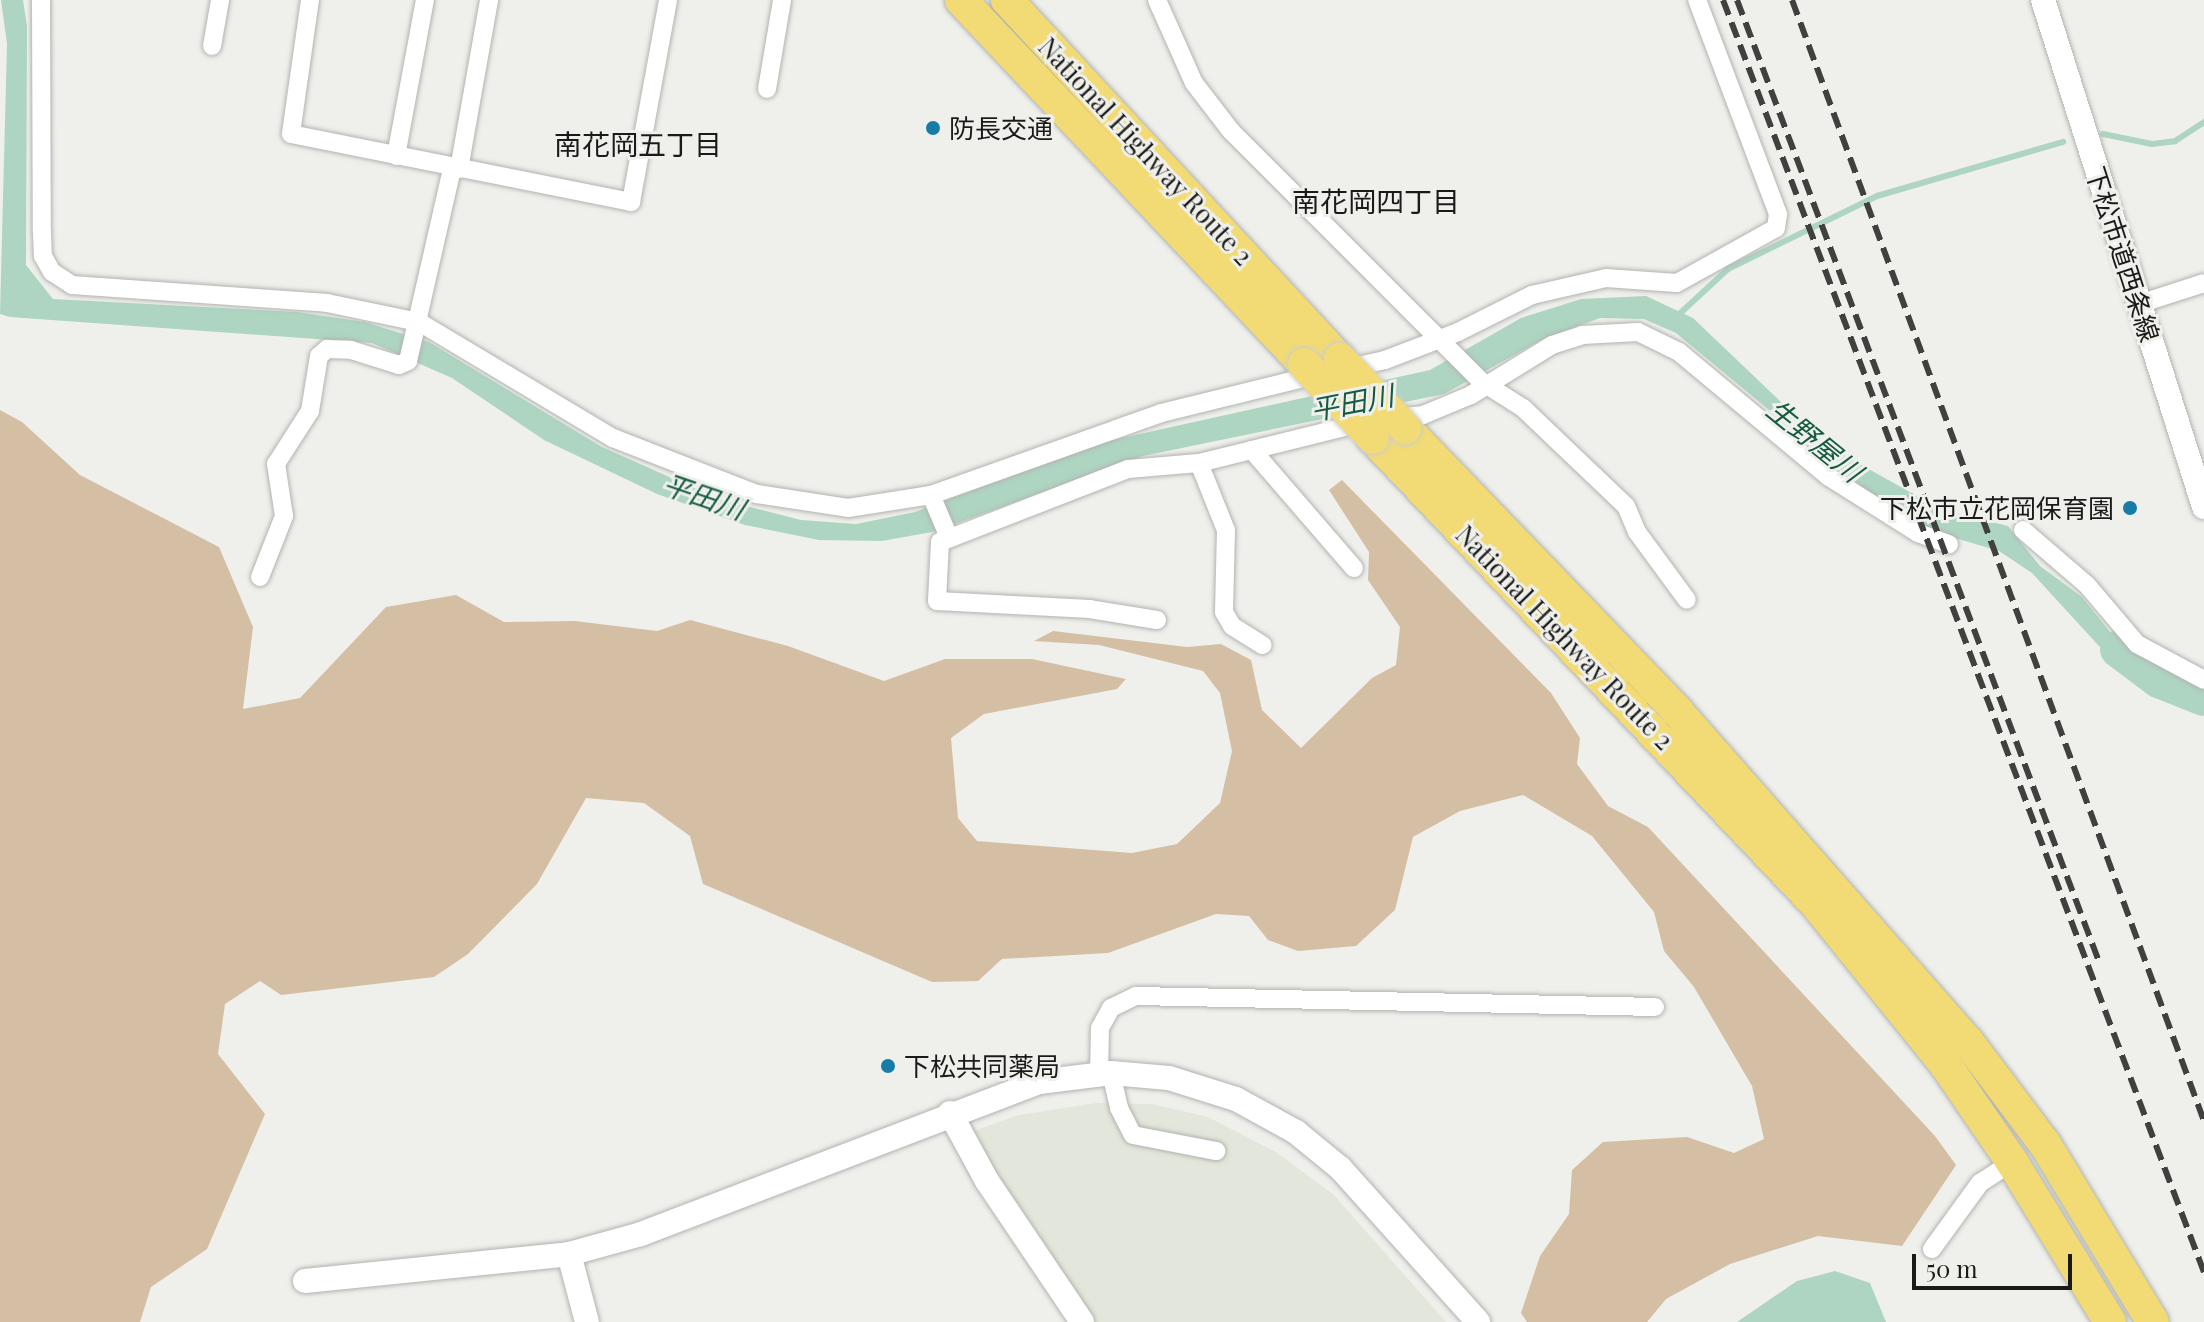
<!DOCTYPE html>
<meta charset="utf-8">
<style>
body{margin:0}
#map{position:relative;width:2204px;height:1322px;overflow:hidden;background:#eff0ec;font-family:"Playfair Display","Noto Sans JP",serif}
div>[style]{position:absolute}
.built>*{inset:0;background:#e3e7db}
.green>*{inset:0;background:#d4bfa4}
.water>*{inset:0;background:#aed5c2}
.stream>*{height:6px;margin:-3px;padding:0 3px;transform-origin:3px;border-radius:3px;background:#aed5c2}
.river>*{height:38px;margin:-19px;padding:0 19px;transform-origin:19px;border-radius:19px;background:#aed5c2}
.roads{filter:drop-shadow(0 0 2px #b2b3af) drop-shadow(0 0 2px #b2b3af)}
.minor>*{height:18px;margin:-9px;padding:0 9px;transform-origin:9px;border-radius:9px;background:#fff}
.tertiary>*{height:24px;margin:-12px;padding:0 12px;transform-origin:12px;border-radius:12px;background:#fff}
.trunk>*{height:32px;margin:-16px;padding:0 16px;transform-origin:16px;border-radius:16px;background:#f2db74}
.rail>*{height:6px;margin-top:-3px;transform-origin:0;background:repeating-linear-gradient(90deg,#40403e 0 16px,transparent 0 24px)}
.bridges{filter:drop-shadow(0 0 2px #cdcdcc) drop-shadow(0 0 2px #cdcdcc)}
.trunk-bridge>*{height:32px;margin:-16px;padding:0 16px;transform-origin:16px;border-radius:16px;background:#f2db74}
.dots>*{width:22px;height:22px;translate:-50% -50%;box-sizing:border-box;border:4px solid #eff0ec;border-radius:50%}
span{translate:-50% -50%;white-space:nowrap;text-align:center;line-height:1.15;-webkit-text-stroke:6px #eff0ec;paint-order:stroke}
.poi-label{font-size:26px;color:#1a1a19}
.left{translate:0 -50%;text-align:left}
.right{translate:-100% -50%;text-align:right}
.street-label{font-size:26px;color:#1a1a19}
.neighbourhood-label{font-size:28px;color:#1a1a19}
.water-label{font-size:28px;color:#165a41;font-style:italic}
.scale{position:absolute;left:1912px;top:1254px;width:160px;height:36px;box-sizing:border-box;border:4px solid #1a1a19;border-top:0;padding-left:10px;font-size:24px;line-height:28px;white-space:nowrap;color:#1a1a19;-webkit-text-stroke:6px #eff0ec;paint-order:stroke}
</style>
<div id="map">
<div class="built">
<div style="clip-path:polygon(1096px 1103px,1152px 1104px,1208px 1117px,1276px 1152px,1333px 1194px,1446px 1322px,1070px 1322px,951px 1139px,1019px 1115px)"></div>
</div>
<div class="green">
<div style="clip-path:polygon(0 410px,22px 422px,80px 475px,219px 547px,253px 627px,243px 709px,300px 698px,386px 607px,456px 595px,504px 622px,575px 621px,657px 631px,690px 620px,788px 646px,884px 681px,945px 659px,1032px 659px,1126px 679px,1117px 689px,984px 714px,951px 738px,958px 818px,977px 841px,1132px 853px,1177px 844px,1220px 803px,1232px 751px,1220px 693px,1203px 671px,1099px 645px,1034px 641px,1053px 631px,1187px 647px,1221px 644px,1251px 660px,1262px 710px,1301px 748px,1372px 678px,1396px 665px,1400px 627px,1368px 580px,1369px 552px,1329px 490px,1342px 480px,1551px 693px,1580px 738px,1577px 764px,1608px 806px,1648px 827px,1935px 1136px,1956px 1165px,1902px 1246px,1818px 1236px,1730px 1264px,1666px 1299px,1647px 1322px,1527px 1322px,1521px 1313px,1540px 1256px,1569px 1214px,1572px 1170px,1603px 1142px,1687px 1137px,1734px 1153px,1764px 1139px,1752px 1086px,1694px 987px,1664px 951px,1654px 912px,1592px 836px,1523px 795px,1460px 811px,1413px 837px,1395px 910px,1356px 946px,1298px 951px,1268px 940px,1249px 916px,1216px 914px,1108px 953px,1002px 959px,978px 981px,932px 982px,703px 884px,690px 836px,644px 803px,586px 798px,537px 884px,468px 954px,434px 977px,281px 995px,260px 981px,225px 1004px,218px 1054px,265px 1114px,207px 1249px,151px 1287px,140px 1322px,0 1322px)"></div>
</div>
<div class="water">
<div style="clip-path:polygon(1px 0,23px 0,27px 26px,26px 265px,53px 299px,297px 312px,365px 322px,429px 342px,602px 447px,719px 499px,801px 520px,856px 524px,915px 512px,1099px 443px,1430px 370px,1521px 318px,1581px 299px,1646px 296px,1693px 318px,1826px 445px,1940px 509px,2008px 526px,2040px 566px,2082px 597px,2118px 642px,2159px 679px,2124px 665px,2098px 645px,2032px 573px,1999px 551px,1928px 530px,1867px 491px,1676px 333px,1644px 319px,1600px 318px,1543px 339px,1444px 394px,1143px 456px,932px 532px,882px 541px,819px 540px,745px 525px,657px 494px,544px 440px,452px 378px,372px 343px,10px 317px,0 314px,7px 44px)"></div>
<div style="clip-path:polygon(1835px 1271px,1870px 1283px,1886px 1322px,1737px 1322px,1797px 1281px)"></div>
</div>
<div class="stream">
<div style="left:2103px;top:134px;width:50px;rotate:11.5deg"></div>
<div style="left:2152px;top:144px;width:23px;rotate:-7deg"></div>
<div style="left:2175px;top:141px;width:35px;rotate:-33deg"></div>
<div style="left:1675px;top:318px;width:72px;rotate:-42.8deg"></div>
<div style="left:1728px;top:269px;width:166px;rotate:-26.1deg"></div>
<div style="left:1877px;top:196px;width:194px;rotate:-16.2deg"></div>
</div>
<div class="river">
<div style="left:2119px;top:649px;width:50px;rotate:36.9deg"></div>
<div style="left:2159px;top:679px;width:48px;rotate:21.8deg"></div>
</div>
<div class="roads">
<div class="minor">
<div style="left:41px;top:0;width:232px;rotate:89.8deg"></div>
<div style="left:42px;top:232px;width:24px;rotate:88deg"></div>
<div style="left:43px;top:256px;width:18px;rotate:61deg"></div>
<div style="left:52px;top:272px;width:24px;rotate:33deg"></div>
<div style="left:72px;top:285px;width:256px;rotate:4deg"></div>
<div style="left:327px;top:303px;width:94px;rotate:11.7deg"></div>
<div style="left:419px;top:322px;width:226px;rotate:30.9deg"></div>
<div style="left:613px;top:438px;width:155px;rotate:21.3deg"></div>
<div style="left:757px;top:494px;width:92px;rotate:8.7deg"></div>
<div style="left:848px;top:508px;width:84px;rotate:-8.9deg"></div>
<div style="left:931px;top:495px;width:244px;rotate:-19.6deg"></div>
<div style="left:1161px;top:413px;width:164px;rotate:-13.8deg"></div>
<div style="left:310px;top:0;width:135px;rotate:98.1deg"></div>
<div style="left:291px;top:134px;width:347px;rotate:11.3deg"></div>
<div style="left:631px;top:202px;width:205px;rotate:-79.6deg"></div>
<div style="left:1157px;top:0;width:91px;rotate:66deg"></div>
<div style="left:1194px;top:83px;width:61px;rotate:52.4deg"></div>
<div style="left:1231px;top:131px;width:355px;rotate:45deg"></div>
<div style="left:1482px;top:382px;width:49px;rotate:32.4deg"></div>
<div style="left:1523px;top:408px;width:142px;rotate:43.6deg"></div>
<div style="left:1626px;top:506px;width:28px;rotate:67deg"></div>
<div style="left:1637px;top:532px;width:84px;rotate:53.7deg"></div>
<div style="left:212px;top:46px;width:47px;rotate:-80.1deg"></div>
<div style="left:767px;top:89px;width:90px;rotate:-80.4deg"></div>
<div style="left:396px;top:156px;width:159px;rotate:-79.5deg"></div>
<div style="left:459px;top:169px;width:172px;rotate:-79.9deg"></div>
<div style="left:2139px;top:304px;width:68px;rotate:-17.9deg"></div>
<div style="left:1345px;top:369px;width:41px;rotate:-12.7deg"></div>
<div style="left:1385px;top:360px;width:78px;rotate:-21deg"></div>
<div style="left:1458px;top:332px;width:83px;rotate:-26.6deg"></div>
<div style="left:1532px;top:295px;width:76px;rotate:-12.9deg"></div>
<div style="left:1606px;top:278px;width:71px;rotate:4deg"></div>
<div style="left:1677px;top:283px;width:113px;rotate:-29.1deg"></div>
<div style="left:1776px;top:228px;width:14px;rotate:-82deg"></div>
<div style="left:1778px;top:214px;width:229px;rotate:-110.7deg"></div>
<div style="left:1390px;top:418px;width:33px;rotate:-5deg"></div>
<div style="left:1423px;top:415px;width:52px;rotate:-22.6deg"></div>
<div style="left:1471px;top:395px;width:95px;rotate:-31.7deg"></div>
<div style="left:1552px;top:345px;width:32px;rotate:-18deg"></div>
<div style="left:1582px;top:335px;width:56px;rotate:-3.1deg"></div>
<div style="left:1638px;top:332px;width:46px;rotate:26deg"></div>
<div style="left:1679px;top:352px;width:195px;rotate:39.8deg"></div>
<div style="left:1829px;top:477px;width:105px;rotate:32.2deg"></div>
<div style="left:1918px;top:533px;width:33px;rotate:20deg"></div>
<div style="left:1252px;top:450px;width:116px;rotate:-13.9deg"></div>
<div style="left:1199px;top:463px;width:72px;rotate:68.1deg"></div>
<div style="left:1226px;top:530px;width:82px;rotate:91.4deg"></div>
<div style="left:1224px;top:612px;width:16px;rotate:60deg"></div>
<div style="left:1232px;top:626px;width:36px;rotate:32deg"></div>
<div style="left:931px;top:495px;width:43px;rotate:67deg"></div>
<div style="left:2023px;top:530px;width:84px;rotate:40.7deg"></div>
<div style="left:2087px;top:585px;width:77px;rotate:49.7deg"></div>
<div style="left:2137px;top:644px;width:76px;rotate:28.2deg"></div>
<div style="left:260px;top:577px;width:66px;rotate:-68.5deg"></div>
<div style="left:284px;top:516px;width:53px;rotate:-98.7deg"></div>
<div style="left:276px;top:464px;width:63px;rotate:-57.3deg"></div>
<div style="left:310px;top:411px;width:56px;rotate:-80.7deg"></div>
<div style="left:319px;top:356px;width:11px;rotate:-41deg"></div>
<div style="left:327px;top:349px;width:24px;rotate:2deg"></div>
<div style="left:351px;top:350px;width:50px;rotate:17.4deg"></div>
<div style="left:399px;top:365px;width:10px;rotate:-24deg"></div>
<div style="left:408px;top:361px;width:197px;rotate:-77.1deg"></div>
<div style="left:1157px;top:620px;width:68px;rotate:-170.7deg"></div>
<div style="left:1090px;top:609px;width:153px;rotate:-177deg"></div>
<div style="left:937px;top:601px;width:59px;rotate:-87.1deg"></div>
<div style="left:940px;top:542px;width:202px;rotate:-21.2deg"></div>
<div style="left:1128px;top:469px;width:71px;rotate:-4.8deg"></div>
<div style="left:1199px;top:463px;width:55px;rotate:-13.8deg"></div>
<div style="left:1252px;top:450px;width:156px;rotate:49.2deg"></div>
<div style="left:1111px;top:1073px;width:36px;rotate:77deg"></div>
<div style="left:1119px;top:1108px;width:30px;rotate:63deg"></div>
<div style="left:1133px;top:1135px;width:85px;rotate:10.9deg"></div>
<div style="left:1099px;top:1074px;width:46px;rotate:-88.8deg"></div>
<div style="left:1100px;top:1028px;width:23px;rotate:-61deg"></div>
<div style="left:1111px;top:1008px;width:28px;rotate:-26deg"></div>
<div style="left:1136px;top:996px;width:519px;rotate:1.21deg"></div>
<div style="left:1932px;top:1249px;width:82px;rotate:-54deg"></div>
<div style="left:1980px;top:1183px;width:38px;rotate:-33deg"></div>
</div>
<div class="tertiary">
<div style="left:2043px;top:0;width:532px;rotate:72.38deg"></div>
<div style="left:950px;top:1113px;width:77px;rotate:61.4deg"></div>
<div style="left:987px;top:1181px;width:170px;rotate:56deg"></div>
<div style="left:569px;top:1254px;width:70px;rotate:75.2deg"></div>
<div style="left:305px;top:1281px;width:265px;rotate:-5.8deg"></div>
<div style="left:569px;top:1254px;width:75px;rotate:-15.5deg"></div>
<div style="left:641px;top:1234px;width:426px;rotate:-20.9deg"></div>
<div style="left:1039px;top:1082px;width:73px;rotate:-7.1deg"></div>
<div style="left:1111px;top:1073px;width:58px;rotate:4.9deg"></div>
<div style="left:1169px;top:1078px;width:70px;rotate:17.4deg"></div>
<div style="left:1236px;top:1099px;width:68px;rotate:28.8deg"></div>
<div style="left:1296px;top:1132px;width:57px;rotate:39.3deg"></div>
<div style="left:1340px;top:1168px;width:207px;rotate:48.1deg"></div>
</div>
<div class="trunk">
<div style="left:961px;top:0;width:500px;rotate:46.7deg"></div>
<div style="left:1007px;top:0;width:490px;rotate:47.2deg"></div>
<div style="left:1405px;top:428px;width:394px;rotate:46.1deg"></div>
<div style="left:1678px;top:712px;width:439px;rotate:48.7deg"></div>
<div style="left:1968px;top:1042px;width:128px;rotate:53deg"></div>
<div style="left:2045px;top:1144px;width:208px;rotate:58.8deg"></div>
<div style="left:1373px;top:438px;width:642px;rotate:46.45deg"></div>
<div style="left:1815px;top:903px;width:207px;rotate:51.1deg"></div>
<div style="left:1945px;top:1064px;width:119px;rotate:55.6deg"></div>
<div style="left:2012px;top:1162px;width:188px;rotate:58.5deg"></div>
</div>
</div>
<div class="rail">
<div style="left:1723px;top:0;width:1360px;rotate:69.29deg"></div>
<div style="left:1737px;top:0;width:1030px;rotate:69.37deg"></div>
<div style="left:1792px;top:0;width:1194px;rotate:69.82deg"></div>
</div>
<div class="bridges">
<div class="trunk-bridge">
<div style="left:1340px;top:359px;width:95px;rotate:46.7deg"></div>
<div style="left:1304px;top:364px;width:101px;rotate:47deg"></div>
</div>
</div>
<div class="dots">
<div style="left:933px;top:128px;background:#177da8"></div>
<div style="left:2130px;top:508px;background:#177da8"></div>
<div style="left:888px;top:1066px;background:#177da8"></div>
</div>
<div class="poi-label">
<span class="left" style="left:949px;top:128px">防長交通</span>
<span class="right" style="left:2114px;top:508px">下松市立花岡保育園</span>
<span class="left" style="left:904px;top:1066px">下松共同薬局</span>
</div>
<div class="street-label">
<span style="left:1146px;top:151px;rotate:47deg">National Highway Route 2</span>
<span style="left:2123px;top:254px;rotate:72deg">下松市道西条線</span>
<span style="left:1565px;top:637px;rotate:46deg">National Highway Route 2</span>
</div>
<div class="neighbourhood-label">
<span style="left:638px;top:144px">南花岡五丁目</span>
<span style="left:1376px;top:201px">南花岡四丁目</span>
</div>
<div class="water-label">
<span style="left:1352px;top:402px;rotate:-11deg">平田川</span>
<span style="left:1815px;top:440px;rotate:39deg">生野屋川</span>
<span style="left:704px;top:496px;rotate:19deg">平田川</span>
</div>
<div class="scale">50 m</div>
</div>
